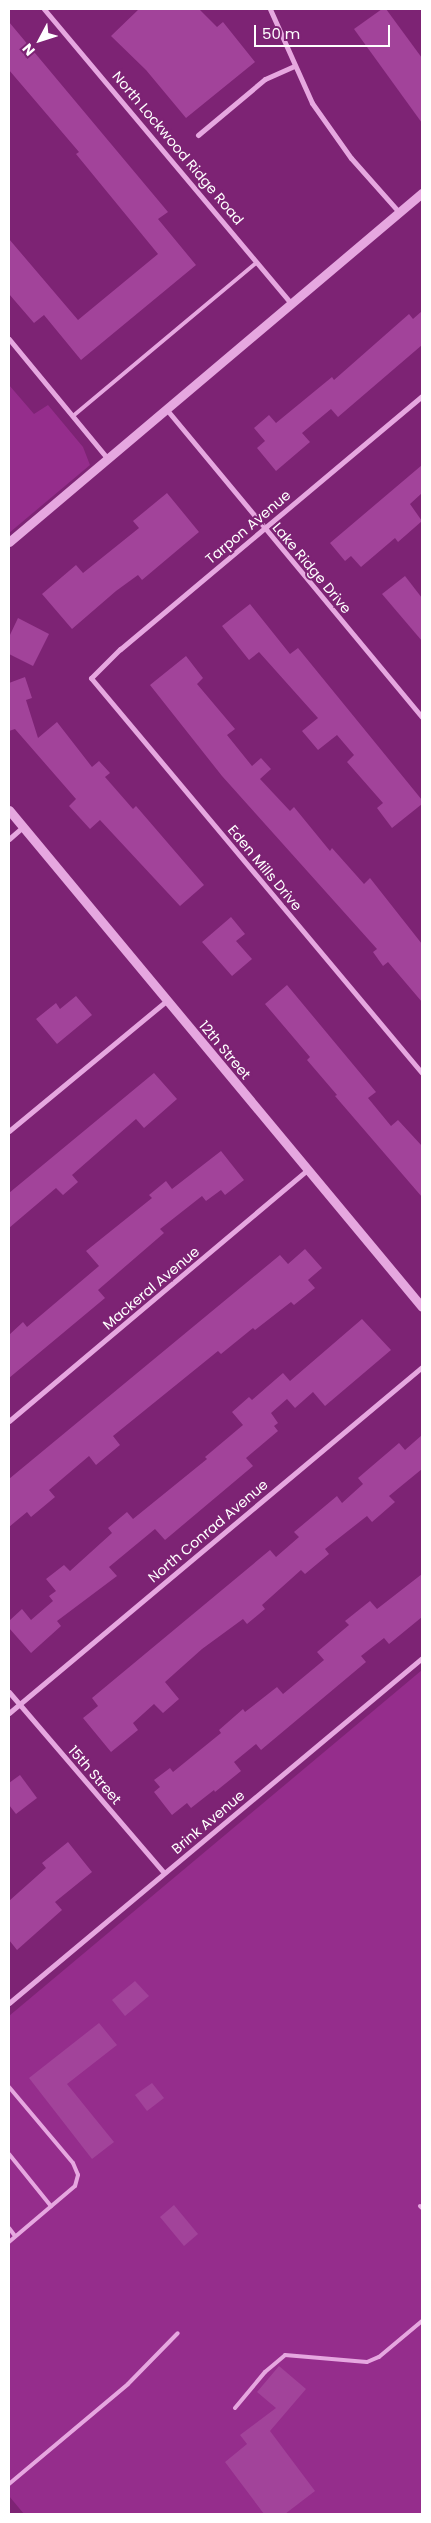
<!DOCTYPE html>
<style>
body{margin:0}
#map{position:relative;width:431px;height:2523px;overflow:hidden;background:#7d2374;font-family:Poppins,sans-serif}
div>[style]{position:absolute}
.green>*{inset:0;background:#952d8c}
.building>*{inset:0;background:#a2439a}
.service>*{height:4px;margin:-2px;padding:0 2px;transform-origin:2px;border-radius:2px;background:#e6a7e0}
.minor>*{height:5px;margin:-2.5px;padding:0 2.5px;transform-origin:2.5px;border-radius:2.5px;background:#e6a7e0}
.tertiary>*{height:9px;margin:-4.5px;padding:0 4.5px;transform-origin:4.5px;border-radius:4.5px;background:#e6a7e0}
span{translate:-50% -50%;white-space:nowrap;text-align:center;line-height:1.15;-webkit-text-stroke:4px #7d2374;paint-order:stroke}
.street-label{font-size:14px;color:#fff}
.frame{position:absolute;inset:0;border:10px solid #fff;pointer-events:none}
.north{position:absolute;left:15px;top:15px;width:50px;height:50px;-webkit-text-stroke:4px #7d2374;paint-order:stroke;rotate:230deg;font-size:14px;font-weight:700;line-height:20px;text-align:center;color:#fff}
.north::after{content:'';display:block;margin:auto;width:18px;height:22px;background:#fff;clip-path:polygon(50% 0,100% 100%,50% 72%,0 100%)}
.scale{position:absolute;left:254px;top:25px;width:136px;height:22px;box-sizing:border-box;border:2px solid #fff;border-top:0;padding-left:6px;font-size:15px;line-height:18px;white-space:nowrap;color:#fff;-webkit-text-stroke:4px #7d2374;paint-order:stroke}
</style>
<div id="map">
<div class="green">
<div style="clip-path:polygon(9px 385px,34px 414px,48px 405px,83px 447px,90px 465px,9px 533px)"></div>
<div style="clip-path:polygon(422px 1670px,422px 2514px,24px 2514px,9px 2496px,9px 2016px)"></div>
</div>
<div class="building">
<div style="clip-path:polygon(139px 9px,199px 9px,217px 27px,223px 22px,255px 62px,186px 118px,146px 70px,111px 36px)"></div>
<div style="clip-path:polygon(382px 9px,386px 9px,422px 58px,422px 123px,354px 29px)"></div>
<div style="clip-path:polygon(9px 22px,168px 212px,158px 219px,196px 265px,81px 360px,44px 315px,34px 323px,9px 294px,9px 239px,78px 320px,158px 254px,76px 154px,79px 152px,9px 70px)"></div>
<div style="clip-path:polygon(422px 311px,422px 345px,338px 417px,331px 409px,302px 433px,310px 442px,276px 471px,257px 448px,265px 441px,254px 428px,269px 415px,276px 423px,332px 377px,334px 380px,409px 314px,413px 319px)"></div>
<div style="clip-path:polygon(422px 465px,422px 493px,410px 504px,422px 521px,398px 542px,395px 538px,361px 567px,351px 556px,345px 561px,330px 543px)"></div>
<div style="clip-path:polygon(167px 493px,199px 532px,142px 580px,138px 575px,116px 591px,72px 629px,42px 594px,76px 565px,83px 573px,139px 528px,133px 521px)"></div>
<div style="clip-path:polygon(405px 576px,422px 598px,422px 641px,382px 594px)"></div>
<div style="clip-path:polygon(250px 604px,290px 654px,298px 648px,422px 800px,422px 804px,392px 828px,377px 808px,383px 803px,347px 762px,354px 755px,337px 735px,318px 750px,302px 731px,318px 718px,259px 652px,249px 660px,222px 626px)"></div>
<div style="clip-path:polygon(18px 618px,49px 634px,33px 666px,9px 654px,9px 637px)"></div>
<div style="clip-path:polygon(186px 656px,203px 678px,197px 684px,235px 729px,227px 735px,252px 766px,261px 758px,271px 769px,260px 779px,290px 811px,294px 807px,330px 851px,332px 848px,364px 884px,370px 878px,422px 944px,422px 1002px,388px 962px,383px 966px,373px 952px,377px 949px,222px 776px,150px 685px)"></div>
<div style="clip-path:polygon(25px 677px,32px 698px,26px 700px,38px 738px,57px 722px,92px 767px,99px 761px,110px 773px,105px 777px,133px 809px,136px 806px,204px 885px,180px 906px,100px 820px,90px 829px,69px 806px,76px 799px,15px 729px,9px 731px,9px 683px)"></div>
<div style="clip-path:polygon(231px 917px,245px 934px,236px 941px,252px 959px,232px 976px,202px 942px)"></div>
<div style="clip-path:polygon(287px 985px,376px 1092px,368px 1098px,391px 1126px,398px 1120px,422px 1146px,422px 1197px,335px 1096px,337px 1095px,307px 1060px,310px 1057px,265px 1004px)"></div>
<div style="clip-path:polygon(76px 996px,92px 1015px,57px 1044px,36px 1019px,56px 1003px,60px 1009px)"></div>
<div style="clip-path:polygon(154px 1073px,177px 1099px,144px 1128px,136px 1119px,72px 1175px,78px 1182px,63px 1195px,56px 1188px,9px 1228px,9px 1193px)"></div>
<div style="clip-path:polygon(221px 1151px,244px 1180px,225px 1195px,221px 1190px,206px 1201px,202px 1196px,160px 1229px,164px 1233px,98px 1290px,105px 1298px,9px 1378px,9px 1335px,23px 1322px,27px 1327px,99px 1266px,86px 1251px,152px 1198px,149px 1195px,166px 1181px,172px 1189px)"></div>
<div style="clip-path:polygon(305px 1249px,322px 1268px,308px 1280px,315px 1288px,294px 1305px,291px 1302px,255px 1330px,253px 1328px,221px 1354px,218px 1351px,113px 1436px,120px 1445px,96px 1465px,89px 1456px,49px 1490px,55px 1497px,31px 1517px,27px 1512px,9px 1527px,9px 1479px,280px 1255px,288px 1264px)"></div>
<div style="clip-path:polygon(362px 1319px,391px 1350px,325px 1406px,313px 1392px,295px 1408px,287px 1399px,271px 1413px,278px 1423px,274px 1426px,278px 1431px,246px 1458px,253px 1466px,165px 1540px,155px 1529px,109px 1567px,117px 1576px,57px 1621px,61px 1626px,31px 1653px,9px 1628px,9px 1621px,22px 1609px,31px 1620px,53px 1601px,49px 1596px,56px 1591px,46px 1579px,64px 1565px,70px 1571px,112px 1533px,108px 1528px,127px 1512px,133px 1519px,207px 1459px,205px 1457px,243px 1425px,232px 1412px,249px 1397px,252px 1400px,283px 1373px,290px 1381px)"></div>
<div style="clip-path:polygon(422px 1435px,422px 1469px,389px 1496px,395px 1502px,372px 1522px,367px 1516px,325px 1549px,329px 1554px,305px 1574px,301px 1570px,262px 1605px,265px 1609px,247px 1624px,243px 1619px,202px 1649px,165px 1682px,179px 1699px,163px 1713px,154px 1704px,133px 1723px,138px 1730px,111px 1752px,83px 1718px,98px 1706px,92px 1698px,270px 1550px,276px 1557px,299px 1537px,294px 1532px,337px 1496px,342px 1503px,363px 1484px,358px 1478px,399px 1443px,405px 1450px)"></div>
<div style="clip-path:polygon(422px 1574px,422px 1617px,389px 1644px,384px 1638px,361px 1656px,366px 1662px,261px 1750px,256px 1744px,234px 1762px,241px 1771px,215px 1792px,214px 1790px,191px 1808px,187px 1803px,172px 1815px,154px 1792px,160px 1787px,154px 1780px,170px 1768px,173px 1772px,221px 1733px,219px 1730px,243px 1709px,245px 1712px,277px 1687px,283px 1694px,324px 1660px,317px 1652px,349px 1625px,345px 1621px,370px 1601px,377px 1609px)"></div>
<div style="clip-path:polygon(20px 1775px,37px 1798px,16px 1814px,9px 1805px,9px 1783px)"></div>
<div style="clip-path:polygon(68px 1842px,92px 1872px,55px 1902px,62px 1910px,17px 1950px,9px 1940px,9px 1901px,46px 1868px,42px 1863px)"></div>
<div style="clip-path:polygon(135px 1981px,149px 1996px,125px 2016px,112px 2000px)"></div>
<div style="clip-path:polygon(99px 2023px,117px 2045px,67px 2084px,114px 2142px,92px 2159px,29px 2078px)"></div>
<div style="clip-path:polygon(152px 2083px,164px 2098px,147px 2111px,135px 2095px)"></div>
<div style="clip-path:polygon(174px 2205px,198px 2234px,184px 2246px,160px 2217px)"></div>
<div style="clip-path:polygon(279px 2366px,306px 2389px,270px 2431px,315px 2491px,285px 2514px,264px 2514px,225px 2462px,247px 2444px,240px 2435px,276px 2408px,257px 2392px)"></div>
</div>
<div class="service">
<div style="left:73px;top:416px;width:239px;rotate:-39.9deg"></div>
<div style="left:9px;top:2087px;width:99px;rotate:49.9deg"></div>
<div style="left:73px;top:2163px;width:13px;rotate:67deg"></div>
<div style="left:78px;top:2175px;width:11px;rotate:105deg"></div>
<div style="left:75px;top:2186px;width:87px;rotate:139.7deg"></div>
<div style="left:9px;top:2154px;width:67px;rotate:51.1deg"></div>
<div style="left:420px;top:2206px;width:3px;rotate:45deg"></div>
<div style="left:9px;top:2228px;width:10px;rotate:53deg"></div>
<div style="left:235px;top:2408px;width:47px;rotate:-50.2deg"></div>
<div style="left:265px;top:2372px;width:26px;rotate:-40deg"></div>
<div style="left:285px;top:2355px;width:82px;rotate:4.9deg"></div>
<div style="left:367px;top:2362px;width:13px;rotate:-23deg"></div>
<div style="left:379px;top:2357px;width:56px;rotate:-39.9deg"></div>
<div style="left:9px;top:2484px;width:155px;rotate:-40deg"></div>
<div style="left:128px;top:2384px;width:71px;rotate:-45.6deg"></div>
</div>
<div class="minor">
<div style="left:44px;top:9px;width:386px;rotate:50deg"></div>
<div style="left:270px;top:9px;width:103px;rotate:65.9deg"></div>
<div style="left:312px;top:103px;width:67px;rotate:54.7deg"></div>
<div style="left:351px;top:158px;width:72px;rotate:48.4deg"></div>
<div style="left:198px;top:135px;width:87px;rotate:-39.9deg"></div>
<div style="left:265px;top:79px;width:32px;rotate:-24deg"></div>
<div style="left:9px;top:339px;width:156px;rotate:50.5deg"></div>
<div style="left:422px;top:396px;width:394px;rotate:140deg"></div>
<div style="left:120px;top:649px;width:41px;rotate:135deg"></div>
<div style="left:91px;top:678px;width:515px;rotate:50.04deg"></div>
<div style="left:167px;top:410px;width:399px;rotate:50.3deg"></div>
<div style="left:9px;top:839px;width:18px;rotate:-41deg"></div>
<div style="left:9px;top:1131px;width:204px;rotate:-39.6deg"></div>
<div style="left:9px;top:1421px;width:390px;rotate:-40.1deg"></div>
<div style="left:9px;top:1692px;width:238px;rotate:49.4deg"></div>
<div style="left:9px;top:1713px;width:539px;rotate:-39.96deg"></div>
<div style="left:9px;top:2003px;width:538px;rotate:-39.87deg"></div>
</div>
<div class="tertiary">
<div style="left:9px;top:542px;width:541px;rotate:-40.2deg"></div>
<div style="left:9px;top:810px;width:646px;rotate:50.27deg"></div>
</div>
<div class="street-label">
<span style="left:178px;top:148px;rotate:50deg">North Lockwood Ridge Road</span>
<span style="left:248px;top:527px;rotate:-40deg">Tarpon Avenue</span>
<span style="left:312px;top:568px;rotate:50deg">Lake Ridge Drive</span>
<span style="left:265px;top:868px;rotate:50deg">Eden Mills Drive</span>
<span style="left:225px;top:1050px;rotate:50deg">12th Street</span>
<span style="left:151px;top:1288px;rotate:-40deg">Mackeral Avenue</span>
<span style="left:208px;top:1531px;rotate:-40deg">North Conrad Avenue</span>
<span style="left:95px;top:1775px;rotate:49deg">15th Street</span>
<span style="left:208px;top:1822px;rotate:-40deg">Brink Avenue</span>
</div>
<div class="frame"></div>
<div class="north">N</div>
<div class="scale">50 m</div>
</div>
